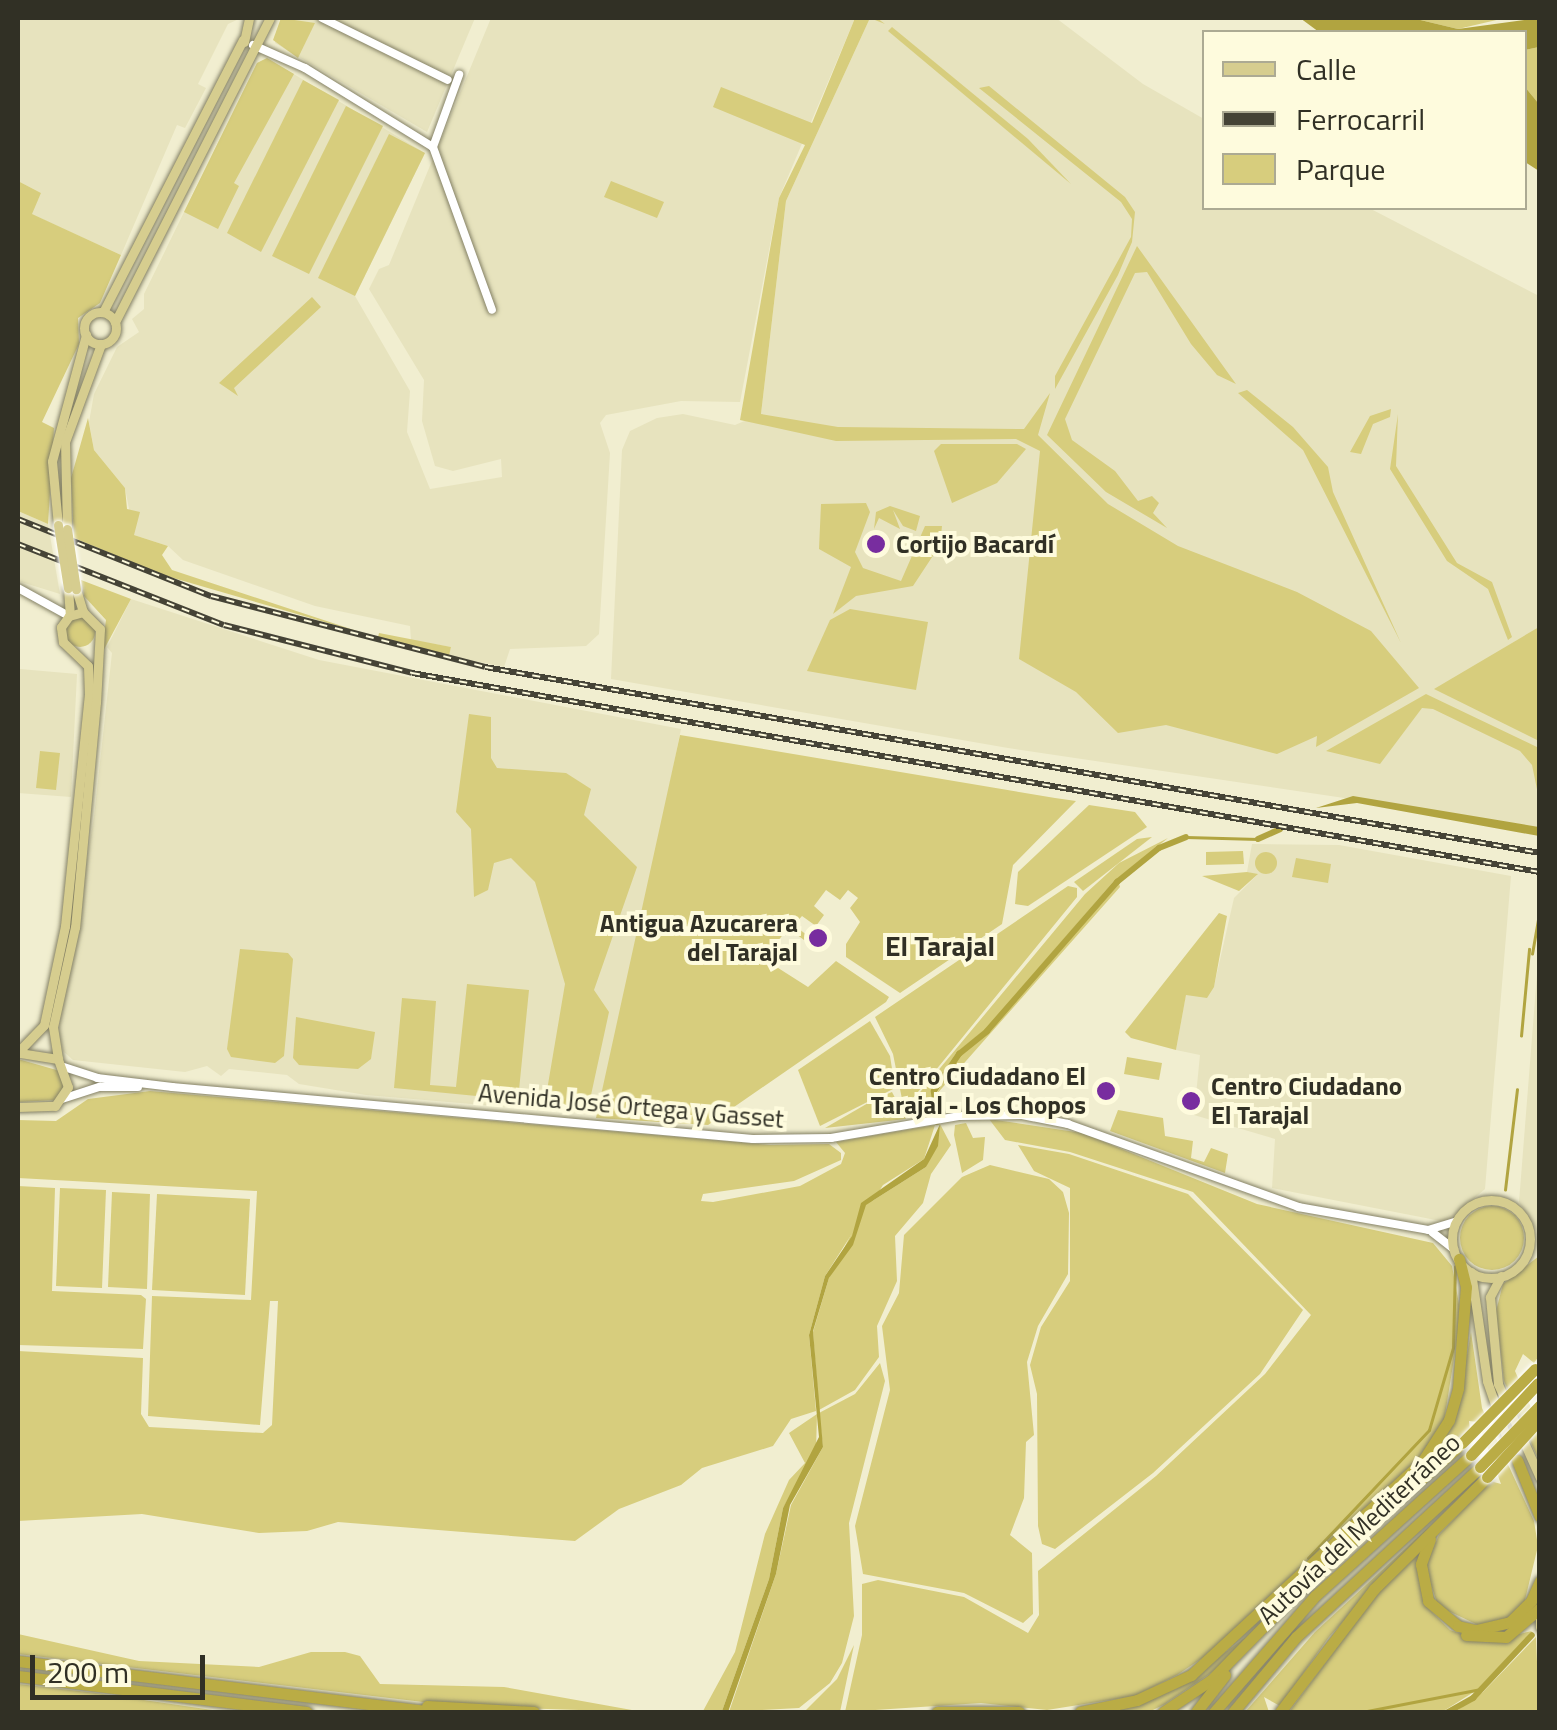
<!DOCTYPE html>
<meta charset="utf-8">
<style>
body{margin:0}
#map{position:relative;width:1557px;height:1730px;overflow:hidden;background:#f1eed0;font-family:"Titillium Web",sans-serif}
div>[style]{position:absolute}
.built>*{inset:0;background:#e7e3be}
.green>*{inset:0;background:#d7cd7d}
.round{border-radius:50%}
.water>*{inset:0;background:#b1a440}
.stream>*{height:2.5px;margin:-1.25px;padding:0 1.25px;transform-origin:1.25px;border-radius:1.25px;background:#b1a440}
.canal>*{height:6px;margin:-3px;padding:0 3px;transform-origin:3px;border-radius:3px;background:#b1a440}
.roads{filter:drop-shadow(0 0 2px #848165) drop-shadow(0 0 2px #848165)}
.secondary>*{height:8px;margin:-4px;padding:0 4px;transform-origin:4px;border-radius:4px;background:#fff}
.primary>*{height:9px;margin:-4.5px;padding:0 4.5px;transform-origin:4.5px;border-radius:4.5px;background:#d6cd8f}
.primary>.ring{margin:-4.5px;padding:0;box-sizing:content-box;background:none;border:9px solid #d6cd8f;border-radius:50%}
.highway>*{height:11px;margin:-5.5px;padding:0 5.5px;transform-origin:5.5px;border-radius:5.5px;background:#baac45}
.rail>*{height:6px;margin-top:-3px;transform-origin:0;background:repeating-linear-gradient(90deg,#fefbdd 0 8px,#454336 0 16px);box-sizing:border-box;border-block:2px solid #454336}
.bridges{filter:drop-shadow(0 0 2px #fff) drop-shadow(0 0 2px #fff)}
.primary-bridge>*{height:9px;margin:-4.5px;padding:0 4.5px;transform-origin:4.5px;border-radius:4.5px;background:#d6cd8f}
.highway-bridge>*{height:11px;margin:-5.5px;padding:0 5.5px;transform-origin:5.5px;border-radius:5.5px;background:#baac45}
.dots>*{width:28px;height:28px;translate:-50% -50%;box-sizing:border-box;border:5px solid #fefbdd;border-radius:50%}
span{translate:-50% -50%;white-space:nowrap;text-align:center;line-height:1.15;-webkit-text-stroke:8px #fefbdd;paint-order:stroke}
.poi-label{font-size:25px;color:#313025;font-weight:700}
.left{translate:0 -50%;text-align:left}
.right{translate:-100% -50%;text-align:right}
.street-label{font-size:25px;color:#313025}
.neighbourhood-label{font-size:28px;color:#313025;font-weight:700}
.frame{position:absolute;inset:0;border:20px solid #313025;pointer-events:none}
.legend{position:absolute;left:1202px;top:30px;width:325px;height:180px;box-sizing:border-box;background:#fefbdd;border:2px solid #acaa93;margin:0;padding:12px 18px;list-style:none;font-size:30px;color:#313025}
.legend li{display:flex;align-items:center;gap:20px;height:50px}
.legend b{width:50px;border:2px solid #acaa93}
.scale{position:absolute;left:30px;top:1655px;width:175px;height:45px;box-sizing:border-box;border:5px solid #313025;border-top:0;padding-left:12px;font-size:30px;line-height:35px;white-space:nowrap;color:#313025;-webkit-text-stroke:8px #fefbdd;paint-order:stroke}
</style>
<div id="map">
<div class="built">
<div style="clip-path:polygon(18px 18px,241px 18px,228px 24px,198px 84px,206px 88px,185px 128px,177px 125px,121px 255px,31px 214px,41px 193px,18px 181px)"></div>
<div style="clip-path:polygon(281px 18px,475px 18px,427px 132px,275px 43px)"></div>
<div style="clip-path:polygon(491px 18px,855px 18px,779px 198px,740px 402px,681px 401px,606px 415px,600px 423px,610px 453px,599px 634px,586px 646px,510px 649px,504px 667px,449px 656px,451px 647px,411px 640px,410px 626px,315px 606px,183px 560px,168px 546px,134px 535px,125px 488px,94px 450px,89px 422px,94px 394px,117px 347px,139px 332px,132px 319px,144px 309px,144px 294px,257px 63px,267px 58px,425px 153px,355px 296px,410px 391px,407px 432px,430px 489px,502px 477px,501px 459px,453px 471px,435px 466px,422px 421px,424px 380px,369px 289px,379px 269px,389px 265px)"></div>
<div style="clip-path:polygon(870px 18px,1056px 18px,1143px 84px,1204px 119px,1204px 208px,1369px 208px,1539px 296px,1539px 827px,1008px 748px,611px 679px,622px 450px,630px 431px,657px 418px,683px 414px,735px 425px,761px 414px,786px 201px)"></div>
<div style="clip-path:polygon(18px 511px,48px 524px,60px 594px,18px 581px)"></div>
<div style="clip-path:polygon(131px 599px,319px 660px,681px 729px,602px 1115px,366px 1095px,299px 1084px,287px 1075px,229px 1069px,221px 1076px,207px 1066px,185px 1072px,73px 1060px,63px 1051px,58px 1033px,94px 817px,112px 653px,107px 647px)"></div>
<div style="clip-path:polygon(20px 669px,77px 674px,71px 797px,18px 793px)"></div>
<div style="clip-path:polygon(1252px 844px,1339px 845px,1511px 876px,1485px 1189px,1446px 1222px,1272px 1188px,1275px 1139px,1194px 1115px,1200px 1055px,1176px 1050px,1186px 994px,1214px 986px,1234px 898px,1257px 875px,1247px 872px)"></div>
<div style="clip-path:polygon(1539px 949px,1540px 1234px,1539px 1234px,1519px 1202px)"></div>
</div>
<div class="green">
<div style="clip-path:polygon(281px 18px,315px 23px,298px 58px,273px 40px)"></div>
<div style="clip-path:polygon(855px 18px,877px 18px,885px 24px,870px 18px,786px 201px,761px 414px,838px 427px,1024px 429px,1050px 393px,1038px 435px,1108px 504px,1178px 546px,1297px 592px,1371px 631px,1419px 688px,1316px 747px,1317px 736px,1277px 754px,1166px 725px,1118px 733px,1076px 692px,1019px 659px,1040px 451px,1016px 439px,836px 441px,740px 420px,779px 198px,805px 145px,713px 107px,721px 87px,812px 123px)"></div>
<div style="clip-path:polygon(1412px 18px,1505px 18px,1458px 29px)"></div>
<div style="clip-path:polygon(892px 27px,1028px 139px,1071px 184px,888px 31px)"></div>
<div style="clip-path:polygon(1539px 47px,1539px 104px,1525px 87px,1525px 50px)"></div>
<div style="clip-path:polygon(267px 58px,294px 74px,234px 183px,239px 186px,218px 229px,184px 212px,257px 63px)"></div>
<div style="clip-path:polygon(303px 80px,339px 100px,261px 252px,227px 233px)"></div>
<div style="clip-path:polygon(989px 86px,1125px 197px,1135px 212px,1132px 242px,1118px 275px,1055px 389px,1055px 376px,1131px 237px,1132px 219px,1121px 202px,979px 88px)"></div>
<div style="clip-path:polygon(346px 106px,383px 126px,309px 274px,272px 256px)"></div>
<div style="clip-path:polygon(389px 134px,425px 153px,355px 296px,318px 278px)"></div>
<div style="clip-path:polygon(18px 181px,41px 193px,32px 214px,121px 255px,100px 303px,78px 318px,79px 344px,42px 422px,54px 428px,48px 524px,18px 511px)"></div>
<div style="clip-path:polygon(611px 181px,664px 202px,657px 218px,604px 197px)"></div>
<div style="clip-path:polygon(1137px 246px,1236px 384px,1217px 375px,1191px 344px,1147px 272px,1135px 273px,1065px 419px,1072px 440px,1115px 471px,1138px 501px,1152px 496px,1159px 503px,1153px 513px,1167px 528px,1106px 492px,1047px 435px)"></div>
<div style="clip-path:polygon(312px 297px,321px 307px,234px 388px,238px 396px,219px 383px)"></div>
<div style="clip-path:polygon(1247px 390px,1293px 427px,1328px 467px,1333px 492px,1401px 643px,1303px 450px,1238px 393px)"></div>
<div style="clip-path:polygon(1391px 409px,1390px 417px,1373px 424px,1361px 454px,1350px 452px,1370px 416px)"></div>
<div style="clip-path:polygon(1398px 414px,1396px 466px,1457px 563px,1492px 582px,1512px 637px,1508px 640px,1488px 589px,1447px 561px,1390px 469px)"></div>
<div style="clip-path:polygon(88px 418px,94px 450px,125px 488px,127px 509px,140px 512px,134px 535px,168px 546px,162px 555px,172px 570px,369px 635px,163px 575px,74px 538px,71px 478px)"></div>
<div style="clip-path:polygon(941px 444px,1017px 444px,1026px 449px,997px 483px,952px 503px,934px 451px)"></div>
<div style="clip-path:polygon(866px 503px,870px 512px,855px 552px,863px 568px,901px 581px,925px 526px,942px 526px,940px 545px,913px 586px,856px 596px,833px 614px,851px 567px,819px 549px,821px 504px)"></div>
<div style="clip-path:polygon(890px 506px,920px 516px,916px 531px,903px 526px,893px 510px,900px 529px,879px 518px,874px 529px,876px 512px)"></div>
<div style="clip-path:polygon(81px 580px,131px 599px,101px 655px,106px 620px,84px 596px)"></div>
<div style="clip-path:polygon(850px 609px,928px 622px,916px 690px,807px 671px,830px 620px)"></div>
<div class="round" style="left:65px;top:617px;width:30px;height:30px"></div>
<div style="clip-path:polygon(1539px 627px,1539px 741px,1434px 689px)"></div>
<div style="clip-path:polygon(379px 633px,451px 647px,449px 656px,378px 637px)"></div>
<div style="clip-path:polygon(1426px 694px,1539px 748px,1539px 799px,1532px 765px,1520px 751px,1433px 709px,1422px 708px,1380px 764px,1326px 751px)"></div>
<div style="clip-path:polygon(469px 714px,491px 717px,491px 758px,497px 768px,566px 773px,591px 789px,584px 815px,637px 867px,594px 990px,609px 1012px,588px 1109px,545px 1102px,565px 984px,535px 882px,511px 858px,494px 863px,488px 890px,474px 897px,471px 829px,456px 812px)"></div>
<div style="clip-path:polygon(680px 735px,1055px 798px,1076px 801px,1013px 865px,1002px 924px,900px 993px,846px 957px,846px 944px,860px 922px,850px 908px,858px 898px,848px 890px,840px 900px,826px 890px,814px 906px,824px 915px,816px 926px,802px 916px,794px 925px,808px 936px,804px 940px,788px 928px,764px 959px,808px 987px,836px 961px,889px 997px,886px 1002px,708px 1125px,596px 1118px)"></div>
<div style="clip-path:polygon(40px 751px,60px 753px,56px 790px,36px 788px)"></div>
<div style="clip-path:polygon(1089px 805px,1135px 812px,1147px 827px,1028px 906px,1015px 904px,1018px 872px)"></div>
<div style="clip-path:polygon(1152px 837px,1083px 891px,1074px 882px,1137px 839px)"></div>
<div style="clip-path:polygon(1168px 838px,1113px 882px,986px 1029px,956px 1053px,931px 1091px,933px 1115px,910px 1118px,906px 1109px,1085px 894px,1119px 863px)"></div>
<div style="clip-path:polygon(1243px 851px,1244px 864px,1206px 865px,1206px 852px)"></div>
<div class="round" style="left:1255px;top:852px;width:22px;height:22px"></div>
<div style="clip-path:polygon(1296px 858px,1331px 864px,1328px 883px,1292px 877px)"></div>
<div style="clip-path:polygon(1258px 874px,1239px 891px,1202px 876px,1247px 872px)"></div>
<div style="clip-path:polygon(1119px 883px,1120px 887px,935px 1096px,960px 1055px,988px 1033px)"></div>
<div style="clip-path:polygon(1068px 886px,1077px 888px,1077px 897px,904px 1109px,893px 1054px,875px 1017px)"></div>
<div style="clip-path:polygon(1219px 913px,1227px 916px,1214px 987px,1207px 998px,1186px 995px,1176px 1050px,1131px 1038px,1125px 1032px)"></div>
<div style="clip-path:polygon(240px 949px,288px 953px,293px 959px,284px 1056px,275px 1063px,231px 1057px,227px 1049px)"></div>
<div style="clip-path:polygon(467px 984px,529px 990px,518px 1100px,394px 1088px,402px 998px,436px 1001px,430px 1085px,456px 1087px)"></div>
<div style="clip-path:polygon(296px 1017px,375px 1032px,371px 1059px,358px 1069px,299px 1065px,293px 1058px)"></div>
<div style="clip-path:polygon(870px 1021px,890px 1056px,895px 1088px,820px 1126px,798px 1070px)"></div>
<div style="clip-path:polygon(1127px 1057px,1162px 1063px,1159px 1080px,1124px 1074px)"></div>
<div style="clip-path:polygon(18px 1059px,60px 1071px,64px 1088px,56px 1100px,18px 1102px)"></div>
<div style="clip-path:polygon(150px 1091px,770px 1145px,829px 1144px,841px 1153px,841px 1160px,794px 1181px,703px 1194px,701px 1201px,713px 1202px,800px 1186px,841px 1164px,845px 1153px,836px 1142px,935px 1125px,924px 1159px,883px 1185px,825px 1276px,809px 1335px,816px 1411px,791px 1419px,773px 1446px,702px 1468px,681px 1485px,619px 1509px,575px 1541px,338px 1522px,307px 1531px,259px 1533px,142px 1514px,18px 1521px,18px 1351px,143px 1358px,141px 1414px,149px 1427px,263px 1433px,272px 1425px,278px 1301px,270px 1301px,260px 1425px,148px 1416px,152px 1296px,251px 1300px,257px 1191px,18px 1178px,18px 1120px,56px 1121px,88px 1099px)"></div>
<div style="clip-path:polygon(892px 1092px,906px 1119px,825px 1128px,875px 1099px)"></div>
<div style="clip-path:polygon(1118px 1110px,1163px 1118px,1165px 1136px,1193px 1141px,1191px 1158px,1204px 1162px,1211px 1148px,1228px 1154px,1225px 1173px,1110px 1131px)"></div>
<div style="clip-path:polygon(989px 1119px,1082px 1133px,1257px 1204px,1433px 1243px,1452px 1266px,1461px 1315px,1444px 1421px,1423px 1455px,1219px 1647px,1177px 1675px,1135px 1696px,1047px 1710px,981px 1703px,845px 1712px,862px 1635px,862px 1584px,878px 1580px,964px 1597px,1028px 1633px,1039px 1615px,1038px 1571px,1156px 1476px,1265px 1374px,1311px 1315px,1193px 1192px,1070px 1152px,1005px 1140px)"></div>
<div style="clip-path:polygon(966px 1123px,973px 1138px,985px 1137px,983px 1160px,962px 1173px,954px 1135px,955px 1125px)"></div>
<div style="clip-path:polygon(940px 1124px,951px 1145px,931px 1174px,923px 1203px,895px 1236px,897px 1281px,877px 1326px,879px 1357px,855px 1390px,819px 1410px,813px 1332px,829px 1278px,866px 1205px,926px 1167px)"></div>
<div style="clip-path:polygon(1018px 1145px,1069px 1154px,1188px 1194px,1303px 1310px,1260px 1374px,1153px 1473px,1055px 1549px,1042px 1544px,1038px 1526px,1037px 1394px,1030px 1365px,1041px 1327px,1070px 1281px,1070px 1188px,1034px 1171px)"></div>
<div style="clip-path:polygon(990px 1165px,1049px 1179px,1063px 1192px,1069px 1213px,1068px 1274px,1038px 1326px,1027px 1362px,1034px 1435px,1026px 1442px,1024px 1498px,1010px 1535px,1032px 1553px,1033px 1614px,1023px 1623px,964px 1593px,863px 1574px,855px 1526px,890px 1390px,882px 1326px,899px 1293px,904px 1235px,962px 1177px)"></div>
<div style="clip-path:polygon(18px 1186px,55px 1188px,52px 1291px,141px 1295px,146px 1299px,143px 1349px,18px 1345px)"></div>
<div style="clip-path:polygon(60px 1188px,106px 1190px,102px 1288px,56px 1286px)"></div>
<div style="clip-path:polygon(112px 1192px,150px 1194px,147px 1289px,108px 1287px)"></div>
<div style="clip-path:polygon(157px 1194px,250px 1199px,245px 1295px,152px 1290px)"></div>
<div class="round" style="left:1460px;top:1206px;width:64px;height:64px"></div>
<div style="clip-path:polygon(1539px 1256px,1539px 1356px,1534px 1363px,1523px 1354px,1515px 1371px,1539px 1426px,1539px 1461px,1504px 1381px,1496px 1311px,1503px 1284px)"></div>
<div style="clip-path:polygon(1471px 1332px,1482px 1408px,1534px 1521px,1538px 1546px,1524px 1604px,1511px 1617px,1480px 1626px,1438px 1606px,1425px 1566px,1439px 1535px,1490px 1481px,1501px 1484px,1478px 1422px,1469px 1421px,1470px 1430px,1397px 1493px,1442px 1443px,1457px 1413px)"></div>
<div style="clip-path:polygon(880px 1363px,885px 1381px,849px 1523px,854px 1616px,842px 1663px,830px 1683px,799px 1708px,729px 1712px,776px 1574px,791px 1505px,823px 1447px,819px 1413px,855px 1394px)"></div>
<div style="clip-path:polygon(817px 1414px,816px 1451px,783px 1508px,769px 1579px,722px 1711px,703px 1711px,735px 1652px,765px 1534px,789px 1480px,805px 1463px,789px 1433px)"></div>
<div style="clip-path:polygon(1431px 1525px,1329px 1637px,1280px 1706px,1264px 1697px,1269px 1712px,1245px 1712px,1315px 1632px)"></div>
<div style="clip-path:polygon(1420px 1550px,1426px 1606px,1450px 1630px,1485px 1642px,1532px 1631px,1477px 1690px,1442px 1712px,1289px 1712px,1375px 1596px)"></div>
<div style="clip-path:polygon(18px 1634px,139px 1661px,259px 1667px,311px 1652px,345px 1652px,360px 1656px,380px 1684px,504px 1687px,643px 1712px,457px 1706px,18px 1654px)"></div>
<div style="clip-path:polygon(1246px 1637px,1218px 1668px,1165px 1704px,1149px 1712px,1110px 1712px,1176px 1689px)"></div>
<div style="clip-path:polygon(1536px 1637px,1539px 1712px,1455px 1712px,1483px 1692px)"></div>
<div style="clip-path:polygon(854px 1645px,840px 1712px,805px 1711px,837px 1679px)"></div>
<div style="clip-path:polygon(18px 1684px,96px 1693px,226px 1712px,18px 1712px)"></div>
</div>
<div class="water">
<div style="clip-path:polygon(1300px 18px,1412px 18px,1458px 29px,1539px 18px,1539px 47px,1525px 50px,1524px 32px,1319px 32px)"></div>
<div style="clip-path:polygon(1525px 87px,1539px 104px,1539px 171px,1525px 162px)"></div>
<div style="clip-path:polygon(1353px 796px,1539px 827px,1539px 836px,1357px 803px,1316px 808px)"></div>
<div style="clip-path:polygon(940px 1124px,938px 1146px,926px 1167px,866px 1205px,853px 1245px,829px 1278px,813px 1331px,823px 1447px,790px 1505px,776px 1574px,728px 1712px,722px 1711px,769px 1579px,783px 1508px,819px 1437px,809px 1335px,825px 1276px,852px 1236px,861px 1203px,924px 1159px)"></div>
</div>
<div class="stream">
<div style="left:1186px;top:837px;width:72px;rotate:1.6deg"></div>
<div style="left:1532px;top:954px;width:47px;rotate:-80.1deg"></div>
<div style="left:1521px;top:1036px;width:87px;rotate:-84.7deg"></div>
<div style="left:1505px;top:1190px;width:101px;rotate:-83.2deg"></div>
<div style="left:1308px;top:1558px;width:176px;rotate:-46.6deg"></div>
<div style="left:1429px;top:1430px;width:85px;rotate:-73.7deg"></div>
<div style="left:1453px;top:1348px;width:81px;rotate:-88.6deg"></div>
<div style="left:1362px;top:1712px;width:122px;rotate:-10.9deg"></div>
</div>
<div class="canal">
<div style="left:1258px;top:839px;width:24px;rotate:-24deg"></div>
<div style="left:937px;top:1122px;width:31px;rotate:-96deg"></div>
<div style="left:934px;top:1091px;width:45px;rotate:-56deg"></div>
<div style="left:959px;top:1054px;width:36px;rotate:-39deg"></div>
<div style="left:987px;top:1031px;width:198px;rotate:-48.9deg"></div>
<div style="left:1117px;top:882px;width:54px;rotate:-39deg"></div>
<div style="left:1159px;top:848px;width:29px;rotate:-22deg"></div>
<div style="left:1448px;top:1712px;width:29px;rotate:-29deg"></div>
<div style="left:1473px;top:1698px;width:86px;rotate:-46.9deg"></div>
</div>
<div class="roads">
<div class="secondary">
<div style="left:322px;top:18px;width:140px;rotate:26.2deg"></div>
<div style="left:253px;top:45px;width:57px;rotate:23.9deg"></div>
<div style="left:305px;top:68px;width:150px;rotate:31.7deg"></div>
<div style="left:433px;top:147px;width:173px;rotate:70.1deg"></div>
<div style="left:433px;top:147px;width:77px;rotate:-70.1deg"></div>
<div style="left:18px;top:588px;width:58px;rotate:28.8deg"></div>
<div style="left:64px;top:1067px;width:35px;rotate:18deg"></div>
<div style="left:97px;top:1078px;width:76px;rotate:6.8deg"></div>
<div style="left:172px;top:1087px;width:583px;rotate:5.11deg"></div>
<div style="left:753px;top:1139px;width:78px;rotate:-0.7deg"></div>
<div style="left:831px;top:1138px;width:131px;rotate:-9.7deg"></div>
<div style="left:960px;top:1116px;width:62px;rotate:-0.9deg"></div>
<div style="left:1022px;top:1115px;width:47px;rotate:11.1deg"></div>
<div style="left:1068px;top:1124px;width:245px;rotate:19.8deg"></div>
<div style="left:1298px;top:1207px;width:132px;rotate:10deg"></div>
<div style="left:1428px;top:1230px;width:30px;rotate:-17deg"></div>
<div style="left:62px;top:1099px;width:40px;rotate:-18deg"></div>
<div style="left:100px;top:1087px;width:38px"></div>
<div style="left:1432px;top:1232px;width:28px;rotate:38deg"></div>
</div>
<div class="primary">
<div style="left:244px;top:42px;width:25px;rotate:-78deg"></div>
<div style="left:103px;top:312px;width:306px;rotate:-62.8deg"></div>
<div class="ring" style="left:84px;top:312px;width:23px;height:23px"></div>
<div style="left:115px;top:322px;width:341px;rotate:-63deg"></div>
<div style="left:58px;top:525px;width:64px;rotate:-95.4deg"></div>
<div style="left:52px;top:461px;width:131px;rotate:-74.9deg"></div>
<div style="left:67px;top:529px;width:87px;rotate:-91.3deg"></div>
<div style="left:65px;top:442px;width:104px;rotate:-69.8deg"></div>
<div style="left:68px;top:588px;width:27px;rotate:86deg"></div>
<div style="left:76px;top:589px;width:24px;rotate:73deg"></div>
<div style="left:18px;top:1052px;width:37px;rotate:-46deg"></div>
<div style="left:44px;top:1025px;width:101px;rotate:-78deg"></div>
<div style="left:65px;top:926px;width:232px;rotate:-84.1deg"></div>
<div style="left:89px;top:695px;width:29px;rotate:-92deg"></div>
<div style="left:88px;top:666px;width:35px;rotate:-136deg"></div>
<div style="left:63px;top:642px;width:15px;rotate:-98deg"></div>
<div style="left:61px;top:627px;width:14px;rotate:-54deg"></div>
<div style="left:69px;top:616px;width:15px;rotate:-16deg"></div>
<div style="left:83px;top:612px;width:24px;rotate:45deg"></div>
<div style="left:100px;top:629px;width:73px;rotate:93.1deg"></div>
<div style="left:96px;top:702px;width:226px;rotate:95.3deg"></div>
<div style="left:75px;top:927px;width:102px;rotate:102.4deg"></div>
<div style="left:53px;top:1027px;width:32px;rotate:81deg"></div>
<div style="left:18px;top:1107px;width:37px;rotate:-2deg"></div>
<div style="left:55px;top:1106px;width:23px;rotate:-56deg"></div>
<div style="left:68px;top:1087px;width:30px;rotate:-110deg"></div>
<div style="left:58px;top:1059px;width:38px;rotate:-171deg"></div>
<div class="ring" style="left:1452px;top:1200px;width:69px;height:69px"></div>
<div style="left:1471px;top:1272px;width:110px;rotate:81.6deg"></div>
<div style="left:1487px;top:1381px;width:65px;rotate:71deg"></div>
<div style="left:1501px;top:1276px;width:24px;rotate:118deg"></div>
<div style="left:1490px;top:1297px;width:87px;rotate:84.7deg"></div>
<div style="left:1498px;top:1384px;width:103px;rotate:65.9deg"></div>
<div style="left:1540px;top:1611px;width:16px;rotate:90deg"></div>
</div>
<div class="highway">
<div style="left:1517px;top:1460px;width:61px;rotate:68deg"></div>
<div style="left:1430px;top:1539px;width:27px;rotate:110deg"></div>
<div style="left:1421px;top:1564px;width:38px;rotate:79deg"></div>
<div style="left:1428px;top:1601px;width:39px;rotate:40deg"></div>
<div style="left:1458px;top:1626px;width:18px;rotate:13deg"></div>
<div style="left:1476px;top:1630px;width:35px;rotate:-13deg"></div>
<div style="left:1510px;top:1622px;width:30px;rotate:-45deg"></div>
<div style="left:1531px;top:1601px;width:22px;rotate:-66deg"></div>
<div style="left:1466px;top:1635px;width:40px;rotate:2.9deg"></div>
<div style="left:1506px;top:1637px;width:45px;rotate:-40.5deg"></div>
<div style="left:18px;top:1661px;width:417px;rotate:7deg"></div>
<div style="left:18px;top:1676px;width:291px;rotate:7.1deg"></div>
<div style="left:427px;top:1706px;width:107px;rotate:3.2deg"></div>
<div style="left:937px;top:1712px;width:82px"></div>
<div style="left:1080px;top:1712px;width:58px;rotate:-11.9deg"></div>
<div style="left:1137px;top:1700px;width:60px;rotate:-24.8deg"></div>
<div style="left:1191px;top:1675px;width:314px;rotate:-42.7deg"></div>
<div style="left:1422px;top:1462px;width:50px;rotate:-57.3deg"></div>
<div style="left:1449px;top:1420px;width:33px;rotate:-74deg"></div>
<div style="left:1458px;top:1388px;width:101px;rotate:-85.5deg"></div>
<div style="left:1466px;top:1287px;width:29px;rotate:-104deg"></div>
<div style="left:1163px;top:1712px;width:58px;rotate:-33.7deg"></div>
<div style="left:1211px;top:1680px;width:158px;rotate:-45.5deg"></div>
<div style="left:1322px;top:1567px;width:187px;rotate:-41.5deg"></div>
<div style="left:1196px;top:1712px;width:47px;rotate:-51.9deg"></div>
<div style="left:1214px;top:1712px;width:154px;rotate:-49deg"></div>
<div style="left:1315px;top:1596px;width:210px;rotate:-42.1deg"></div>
<div style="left:1233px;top:1712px;width:98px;rotate:-50deg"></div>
<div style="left:1296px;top:1637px;width:251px;rotate:-42.7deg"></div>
<div style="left:1280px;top:1712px;width:155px;rotate:-52.6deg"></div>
<div style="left:1374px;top:1589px;width:159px;rotate:-44.7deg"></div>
</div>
</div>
<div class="rail">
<div style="left:18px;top:519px;width:208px;rotate:21.8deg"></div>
<div style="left:211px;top:596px;width:283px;rotate:14.5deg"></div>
<div style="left:485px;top:667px;width:1071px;rotate:10deg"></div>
<div style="left:18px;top:544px;width:221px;rotate:21.5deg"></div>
<div style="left:224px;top:625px;width:194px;rotate:14.3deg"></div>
<div style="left:412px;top:673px;width:1145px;rotate:10.01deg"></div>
</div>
<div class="bridges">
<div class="primary-bridge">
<div style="left:58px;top:525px;width:64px;rotate:81deg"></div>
<div style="left:67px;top:529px;width:61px;rotate:81.5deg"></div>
</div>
<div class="highway-bridge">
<div style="left:1462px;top:1443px;width:104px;rotate:-45.4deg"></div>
<div style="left:1471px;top:1455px;width:98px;rotate:-47.1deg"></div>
<div style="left:1480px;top:1467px;width:86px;rotate:-45.9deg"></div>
<div style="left:1487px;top:1477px;width:79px;rotate:-47.6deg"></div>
</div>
</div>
<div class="dots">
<div style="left:876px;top:544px;background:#782d9f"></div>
<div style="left:818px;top:938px;background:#782d9f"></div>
<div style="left:1106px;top:1091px;background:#782d9f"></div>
<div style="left:1191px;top:1101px;background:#782d9f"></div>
</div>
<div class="poi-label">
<span class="left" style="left:896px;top:544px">Cortijo Bacardí</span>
<span class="right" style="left:798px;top:938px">Antigua Azucarera<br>del Tarajal</span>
<span class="right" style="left:1086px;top:1091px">Centro Ciudadano El<br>Tarajal - Los Chopos</span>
<span class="left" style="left:1211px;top:1101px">Centro Ciudadano<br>El Tarajal</span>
</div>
<div class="street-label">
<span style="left:631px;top:1106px;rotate:5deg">Avenida José Ortega y Gasset</span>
<span style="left:1359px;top:1529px;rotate:-43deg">Autovía del Mediterráneo</span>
</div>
<div class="neighbourhood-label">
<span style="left:940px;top:946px">El Tarajal</span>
</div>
<div class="frame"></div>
<ul class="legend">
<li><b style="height:12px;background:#d6cd8f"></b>Calle</li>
<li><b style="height:12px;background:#454336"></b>Ferrocarril</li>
<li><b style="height:28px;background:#d7cd7d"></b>Parque</li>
</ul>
<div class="scale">200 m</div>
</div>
